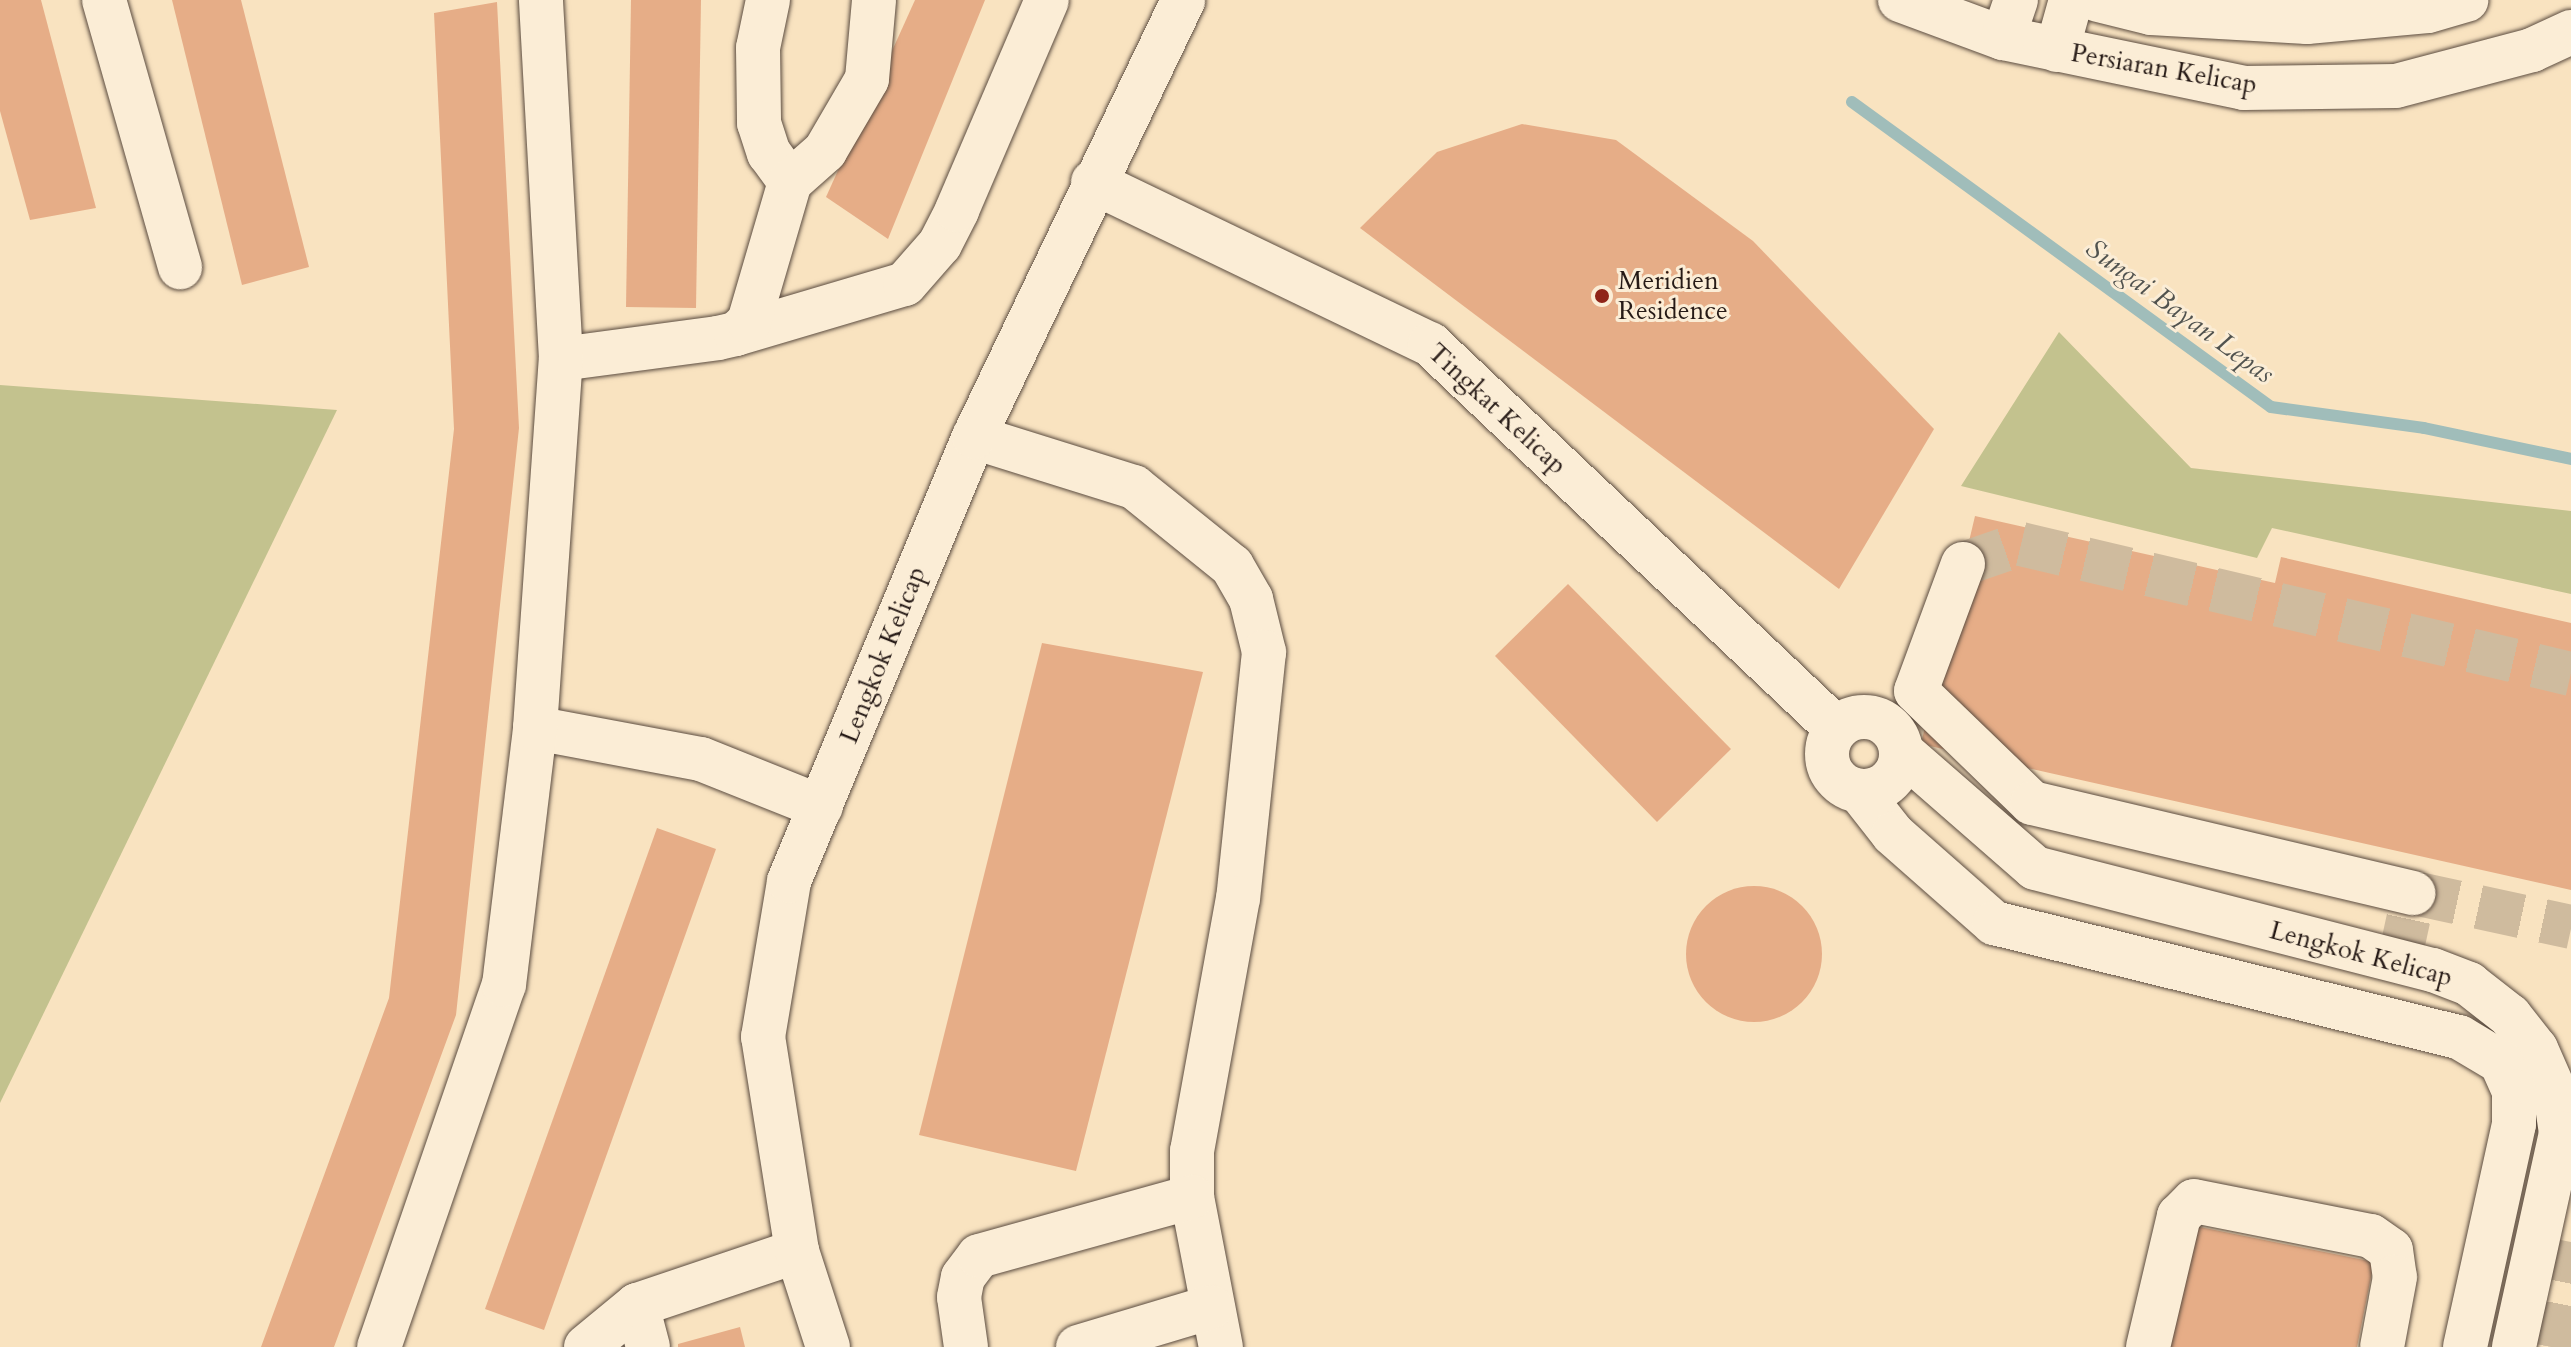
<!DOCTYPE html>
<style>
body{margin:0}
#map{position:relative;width:2571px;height:1347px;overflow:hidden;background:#f9e3c0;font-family:Cardo,serif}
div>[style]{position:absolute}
.green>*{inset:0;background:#c3c28e}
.stream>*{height:12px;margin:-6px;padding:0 6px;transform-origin:6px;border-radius:6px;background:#a0bdba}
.building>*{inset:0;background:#e6ad87}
.round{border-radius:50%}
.minor-tunnel>*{height:44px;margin-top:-22px;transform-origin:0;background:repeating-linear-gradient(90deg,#cfbb9e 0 44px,transparent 0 66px)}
.roads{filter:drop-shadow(0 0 2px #5b4c40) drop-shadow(0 0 2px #5b4c40)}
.minor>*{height:44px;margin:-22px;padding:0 22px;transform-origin:22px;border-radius:22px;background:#fbedd6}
.minor>.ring{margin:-22px;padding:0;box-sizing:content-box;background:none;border:44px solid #fbedd6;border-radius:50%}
.dots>*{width:22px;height:22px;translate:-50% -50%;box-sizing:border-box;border:4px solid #fbedd6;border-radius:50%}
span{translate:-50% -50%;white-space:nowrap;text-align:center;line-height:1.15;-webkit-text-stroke:6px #fbedd6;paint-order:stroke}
.street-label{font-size:26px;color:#261a16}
.poi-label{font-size:26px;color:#261a16}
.left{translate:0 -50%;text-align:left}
.water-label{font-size:28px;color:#51534f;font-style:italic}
</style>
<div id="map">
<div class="green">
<div style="clip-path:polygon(2059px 332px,2191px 468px,2571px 511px,2571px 594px,2272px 528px,2257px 558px,1961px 486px)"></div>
<div style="clip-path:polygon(0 385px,337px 410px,0 1103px)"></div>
</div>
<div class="stream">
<div style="left:1852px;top:102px;width:518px;rotate:36.05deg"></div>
<div style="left:2271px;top:407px;width:154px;rotate:7.8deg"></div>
<div style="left:2424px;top:428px;width:150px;rotate:11.9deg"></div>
</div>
<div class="building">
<div style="clip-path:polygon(0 0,41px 0,96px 208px,30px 220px,0 111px)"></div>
<div style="clip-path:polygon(172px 0,241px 0,309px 267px,242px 285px)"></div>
<div style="clip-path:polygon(631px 0,701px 0,696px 308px,626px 307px)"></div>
<div style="clip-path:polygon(915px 0,985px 0,888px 239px,826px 197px)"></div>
<div style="clip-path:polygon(497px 2px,519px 428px,456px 1015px,334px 1347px,261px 1347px,389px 998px,454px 429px,434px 13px)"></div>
<div style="clip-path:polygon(1522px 124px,1616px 140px,1753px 241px,1934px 429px,1839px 589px,1360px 228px,1437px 152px)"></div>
<div style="clip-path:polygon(1975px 516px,2275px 583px,2281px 557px,2571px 623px,2571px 890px,1921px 744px)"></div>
<div style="clip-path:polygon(1568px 584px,1731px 749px,1657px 822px,1495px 656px)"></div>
<div style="clip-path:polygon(1042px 643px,1203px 672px,1076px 1171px,919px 1135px)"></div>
<div style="clip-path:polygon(657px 828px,716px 849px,544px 1330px,485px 1309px)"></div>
<div class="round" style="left:1686px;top:886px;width:136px;height:136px"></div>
<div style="clip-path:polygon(2190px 1225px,2374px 1262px,2357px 1347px,2165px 1347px)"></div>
<div style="clip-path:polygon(740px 1327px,745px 1347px,678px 1347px,678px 1344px)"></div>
</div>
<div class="minor-tunnel">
<div style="left:1963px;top:564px;width:61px;rotate:-19deg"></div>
<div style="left:2021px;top:544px;width:565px;rotate:13.3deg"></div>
<div style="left:2399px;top:962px;width:71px;rotate:-77.7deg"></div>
<div style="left:2414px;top:893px;width:161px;rotate:12.2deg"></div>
<div style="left:2551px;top:1347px;width:107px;rotate:-79.2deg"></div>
</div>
<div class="roads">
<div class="minor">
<div style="left:104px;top:0;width:278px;rotate:74.1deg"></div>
<div style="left:768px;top:0;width:49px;rotate:101.8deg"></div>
<div style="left:758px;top:48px;width:75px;rotate:89.2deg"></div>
<div style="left:759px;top:123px;width:32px;rotate:72deg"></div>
<div style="left:769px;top:153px;width:36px;rotate:54deg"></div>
<div style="left:1900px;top:0;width:110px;rotate:20.3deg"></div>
<div style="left:2003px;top:38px;width:246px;rotate:11.7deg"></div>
<div style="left:2244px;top:88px;width:152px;rotate:-0.8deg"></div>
<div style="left:2396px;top:86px;width:141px;rotate:-14.8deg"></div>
<div style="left:2532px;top:50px;width:43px;rotate:-24.8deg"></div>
<div style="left:2098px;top:0;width:55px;rotate:13.8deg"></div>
<div style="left:2151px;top:13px;width:156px;rotate:3.3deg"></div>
<div style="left:2307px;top:22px;width:121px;rotate:-5.2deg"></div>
<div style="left:2428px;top:11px;width:40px;rotate:-16deg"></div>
<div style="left:2003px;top:38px;width:40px;rotate:-71.1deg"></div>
<div style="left:2057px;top:50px;width:52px;rotate:-74.4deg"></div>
<div style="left:1093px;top:182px;width:374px;rotate:25.7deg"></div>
<div style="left:1430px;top:344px;width:560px;rotate:43.41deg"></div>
<div style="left:736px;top:334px;width:176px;rotate:-16.5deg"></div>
<div style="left:905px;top:284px;width:53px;rotate:-48.8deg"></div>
<div style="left:940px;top:244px;width:38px;rotate:-63deg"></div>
<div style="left:957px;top:210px;width:228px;rotate:-66.8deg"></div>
<div style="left:561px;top:359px;width:158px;rotate:-7.6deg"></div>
<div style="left:718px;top:338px;width:18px;rotate:-13deg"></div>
<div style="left:736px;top:334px;width:18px;rotate:-43deg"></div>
<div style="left:749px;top:322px;width:146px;rotate:-73.7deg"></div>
<div style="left:790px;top:182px;width:47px;rotate:-41.5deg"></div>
<div style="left:825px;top:151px;width:83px;rotate:-59.7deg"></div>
<div style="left:867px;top:79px;width:79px;rotate:-84.9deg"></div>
<div style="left:974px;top:437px;width:168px;rotate:17.4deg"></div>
<div style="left:1134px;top:487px;width:126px;rotate:38.9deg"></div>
<div style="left:1232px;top:566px;width:38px;rotate:60deg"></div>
<div style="left:1251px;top:599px;width:55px;rotate:76.2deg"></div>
<div style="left:1264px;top:652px;width:247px;rotate:96deg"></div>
<div style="left:1238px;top:898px;width:257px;rotate:100.3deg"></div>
<div style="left:1192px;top:1151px;width:46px;rotate:90deg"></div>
<div style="left:1192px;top:1197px;width:153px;rotate:79.1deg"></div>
<div style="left:1963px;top:564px;width:135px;rotate:110.3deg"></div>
<div style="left:1916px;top:691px;width:161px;rotate:44deg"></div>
<div style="left:2032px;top:803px;width:392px;rotate:13.3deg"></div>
<div class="ring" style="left:1827px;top:717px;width:30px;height:30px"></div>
<div style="left:535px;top:728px;width:169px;rotate:10.6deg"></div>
<div style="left:701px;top:759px;width:129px;rotate:21.8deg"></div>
<div style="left:1902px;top:752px;width:176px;rotate:41.1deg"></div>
<div style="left:2035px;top:868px;width:411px;rotate:14.4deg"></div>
<div style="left:2433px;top:970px;width:39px;rotate:21deg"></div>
<div style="left:2469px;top:984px;width:52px;rotate:38deg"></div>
<div style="left:2510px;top:1016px;width:42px;rotate:51.8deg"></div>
<div style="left:2536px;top:1049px;width:47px;rotate:66.2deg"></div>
<div style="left:2555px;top:1092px;width:41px;rotate:81.7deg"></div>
<div style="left:2561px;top:1133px;width:219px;rotate:102.4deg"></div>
<div style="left:1860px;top:792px;width:53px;rotate:51.8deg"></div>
<div style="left:1893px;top:834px;width:135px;rotate:41.4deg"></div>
<div style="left:1994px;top:923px;width:479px;rotate:13.8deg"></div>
<div style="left:2459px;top:1037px;width:49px;rotate:30.8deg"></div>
<div style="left:2501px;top:1062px;width:32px;rotate:66deg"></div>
<div style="left:2514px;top:1091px;width:33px;rotate:90deg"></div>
<div style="left:2514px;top:1124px;width:228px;rotate:102.4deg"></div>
<div style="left:637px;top:1305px;width:43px;rotate:75.3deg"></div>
<div style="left:379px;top:1347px;width:383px;rotate:-71deg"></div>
<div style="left:504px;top:985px;width:259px;rotate:-83.1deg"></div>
<div style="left:535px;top:728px;width:370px;rotate:-86deg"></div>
<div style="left:561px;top:359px;width:360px;rotate:-93.2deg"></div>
<div style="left:586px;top:1347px;width:66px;rotate:-39.5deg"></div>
<div style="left:637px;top:1305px;width:169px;rotate:-18.6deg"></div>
<div style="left:828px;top:1347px;width:101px;rotate:-107.9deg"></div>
<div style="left:797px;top:1251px;width:217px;rotate:-99deg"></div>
<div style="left:763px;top:1037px;width:158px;rotate:-80.5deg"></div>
<div style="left:789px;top:881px;width:481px;rotate:-67.4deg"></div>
<div style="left:974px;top:437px;width:484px;rotate:-64.4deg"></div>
<div style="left:966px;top:1347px;width:50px;rotate:-98deg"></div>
<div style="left:959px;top:1297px;width:20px;rotate:-79deg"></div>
<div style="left:963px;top:1277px;width:26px;rotate:-53deg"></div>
<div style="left:979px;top:1256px;width:221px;rotate:-15.5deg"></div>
<div style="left:1078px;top:1347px;width:139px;rotate:-16.7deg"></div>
<div style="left:2148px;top:1347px;width:135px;rotate:-76.7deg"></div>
<div style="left:2179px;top:1216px;width:21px;rotate:-45deg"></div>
<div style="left:2194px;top:1201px;width:180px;rotate:11.2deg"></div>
<div style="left:2371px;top:1236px;width:24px;rotate:35deg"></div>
<div style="left:2391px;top:1250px;width:27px;rotate:82deg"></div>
<div style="left:2395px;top:1277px;width:71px;rotate:100.5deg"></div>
</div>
</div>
<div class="dots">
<div style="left:1602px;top:296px;background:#8f2418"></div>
</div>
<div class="street-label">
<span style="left:2164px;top:69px;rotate:10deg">Persiaran Kelicap</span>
<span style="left:1497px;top:409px;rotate:43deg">Tingkat Kelicap</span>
<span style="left:883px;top:655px;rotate:-68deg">Lengkok Kelicap</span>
<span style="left:2361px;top:954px;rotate:15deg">Lengkok Kelicap</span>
</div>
<div class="poi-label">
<span class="left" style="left:1618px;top:296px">Meridien<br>Residence</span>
</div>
<div class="water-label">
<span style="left:2180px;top:311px;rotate:36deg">Sungai Bayan Lepas</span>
</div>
</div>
